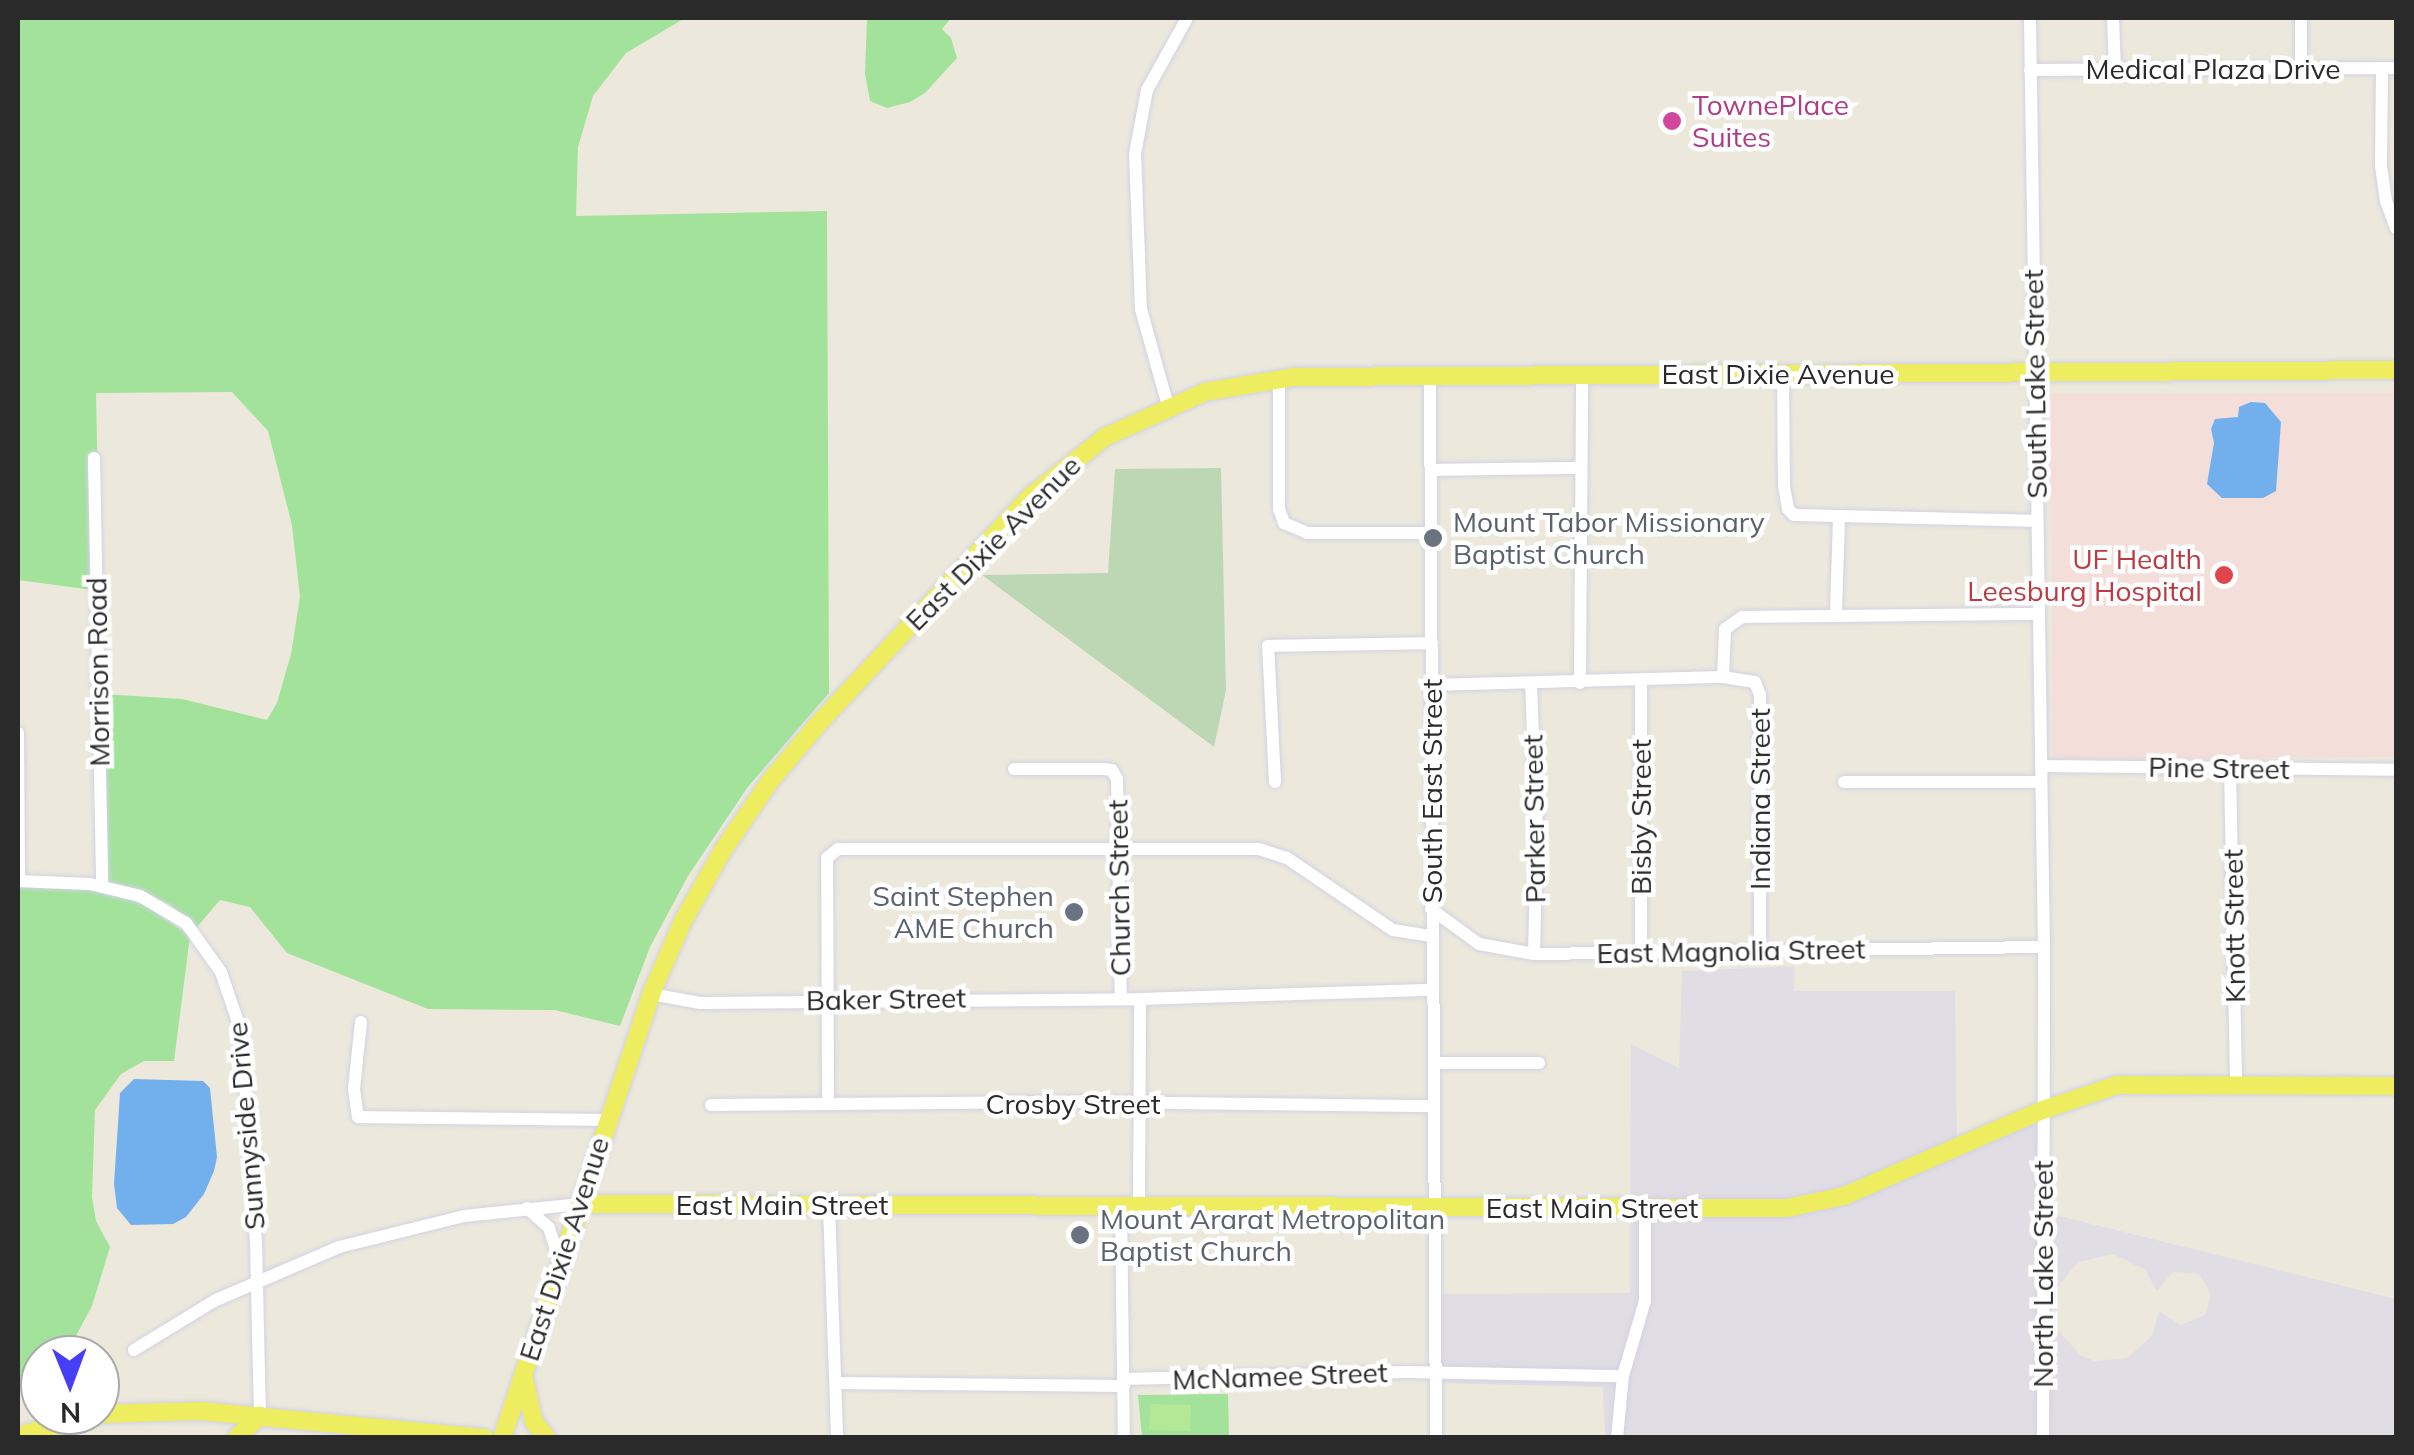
<!DOCTYPE html>
<style>
body{margin:0}
#map{position:relative;width:2414px;height:1455px;overflow:hidden;background:#ece9dc;font-family:Mulish,sans-serif}
div>[style]{position:absolute}
.industrial>*{inset:0;background:#e1dde4}
.medical>*{inset:0;background:#f3deda}
.green>*{inset:0;background:#a2e29a}
.cemetery>*{inset:0;background:#bdd6b4}
.pitch>*{inset:0;background:#b3e996}
.water>*{inset:0;background:#71b0ec}
.roads{filter:drop-shadow(0 0 2px #d2d2e3) drop-shadow(0 0 2px #d2d2e3)}
.minor>*{height:12px;margin:-6px;padding:0 6px;transform-origin:6px;border-radius:6px;background:#fff}
.major>*{height:18px;margin:-9px;padding:0 9px;transform-origin:9px;border-radius:9px;background:#eeed5f}
.dots>*{width:28px;height:28px;translate:-50% -50%;box-sizing:border-box;border:5px solid #fff;border-radius:50%}
span{translate:-50% -50%;white-space:nowrap;text-align:center;line-height:1.15;-webkit-text-stroke:9px #fff;paint-order:stroke}
.street-label{font-size:28px;color:#2a2a2a}
.hotel-label{font-size:28px;color:#b23c85}
.left{translate:0 -50%;text-align:left}
.worship-label{font-size:28px;color:#5b616d}
.right{translate:-100% -50%;text-align:right}
.health-label{font-size:28px;color:#be3a42}
.frame{position:absolute;inset:0;border:20px solid #2a2a2a;pointer-events:none}
.north{position:absolute;left:20px;top:1335px;width:100px;height:100px;box-sizing:border-box;background:#fff;border:2px solid #aaa;border-radius:50%;rotate:179deg;font-size:28px;font-weight:700;line-height:40px;text-align:center;color:#2a2a2a}
.north::after{content:'';display:block;margin:auto;width:35px;height:45px;background:#463ff6;clip-path:polygon(50% 0,100% 100%,50% 72%,0 100%)}
</style>
<div id="map">
<div class="industrial">
<div style="clip-path:polygon(1794px 966px,1794px 991px,1955px 991px,1957px 1141px,1842px 1191px,1787px 1202px,1630px 1202px,1631px 1044px,1679px 1068px,1682px 971px)"></div>
<div style="clip-path:polygon(2038px 1118px,2038px 1437px,1605px 1437px,1603px 1387px,1441px 1383px,1435px 1294px,1630px 1293px,1630px 1213px,1787px 1214px)"></div>
<div style="clip-path:polygon(evenodd,2047px 1213px,2396px 1299px,2396px 1437px,2048px 1437px,2047px 1213px,2113px 1254px,2145px 1270px,2157px 1291px,2173px 1272px,2199px 1274px,2211px 1295px,2205px 1315px,2181px 1325px,2159px 1311px,2152px 1336px,2127px 1358px,2095px 1361px,2080px 1355px,2056px 1327px,2055px 1290px,2078px 1262px,2113px 1254px)"></div>
</div>
<div class="medical">
<div style="clip-path:polygon(2396px 393px,2396px 757px,2053px 759px,2050px 394px)"></div>
</div>
<div class="green">
<div style="clip-path:polygon(18px 18px,685px 18px,626px 53px,593px 96px,578px 147px,576px 216px,827px 211px,829px 693px,747px 788px,688px 876px,650px 947px,620px 1026px,555px 1010px,428px 1009px,287px 953px,250px 907px,220px 900px,197px 927px,170px 905px,142px 890px,98px 880px,102px 694px,182px 699px,267px 720px,277px 703px,291px 654px,300px 597px,292px 525px,268px 431px,232px 392px,96px 393px,100px 591px,18px 580px)"></div>
<div style="clip-path:polygon(867px 18px,951px 18px,942px 29px,951px 38px,957px 58px,925px 93px,910px 102px,887px 108px,870px 101px,865px 74px)"></div>
<div style="clip-path:polygon(18px 887px,90px 890px,139px 901px,190px 936px,174px 1061px,144px 1061px,121px 1074px,95px 1110px,92px 1197px,96px 1221px,110px 1247px,92px 1306px,71px 1345px,60px 1355px,40px 1355px,40px 1372px,18px 1392px)"></div>
<div style="clip-path:polygon(1228px 1394px,1229px 1437px,1142px 1437px,1138px 1395px)"></div>
</div>
<div class="cemetery">
<div style="clip-path:polygon(1221px 468px,1226px 690px,1214px 747px,982px 575px,1108px 573px,1115px 469px)"></div>
</div>
<div class="pitch">
<div style="clip-path:polygon(1150px 1404px,1191px 1405px,1190px 1431px,1149px 1430px)"></div>
</div>
<div class="water">
<div style="clip-path:polygon(2251px 402px,2265px 403px,2281px 422px,2276px 491px,2263px 498px,2222px 498px,2207px 484px,2214px 443px,2211px 429px,2215px 419px,2238px 417px,2239px 407px)"></div>
<div style="clip-path:polygon(134px 1079px,203px 1081px,210px 1088px,217px 1157px,214px 1171px,204px 1194px,186px 1217px,173px 1224px,131px 1225px,117px 1208px,114px 1184px,120px 1093px)"></div>
</div>
<div class="roads">
<div class="minor">
<div style="left:2030px;top:18px;width:929px;rotate:89.14deg"></div>
<div style="left:2044px;top:947px;width:491px;rotate:90.1deg"></div>
<div style="left:2113px;top:18px;width:51px;rotate:87.8deg"></div>
<div style="left:2301px;top:18px;width:51px;rotate:90deg"></div>
<div style="left:2382px;top:68px;width:98px;rotate:90.6deg"></div>
<div style="left:2381px;top:166px;width:35px;rotate:82deg"></div>
<div style="left:2386px;top:201px;width:29px;rotate:70deg"></div>
<div style="left:2030px;top:70px;width:366px;rotate:-0.3deg"></div>
<div style="left:1783px;top:374px;width:112px;rotate:89.5deg"></div>
<div style="left:1784px;top:486px;width:23px;rotate:80deg"></div>
<div style="left:1788px;top:509px;width:8px;rotate:45deg"></div>
<div style="left:1794px;top:515px;width:243px;rotate:1.4deg"></div>
<div style="left:1430px;top:375px;width:1063px;rotate:89.68deg"></div>
<div style="left:1279px;top:378px;width:131px;rotate:90deg"></div>
<div style="left:1279px;top:509px;width:15px;rotate:70deg"></div>
<div style="left:1284px;top:523px;width:25px;rotate:23deg"></div>
<div style="left:1307px;top:533px;width:123px"></div>
<div style="left:1168px;top:406px;width:101px;rotate:-105.6deg"></div>
<div style="left:1141px;top:309px;width:155px;rotate:-92.2deg"></div>
<div style="left:1135px;top:154px;width:65px;rotate:-79.4deg"></div>
<div style="left:1147px;top:90px;width:82px;rotate:-60.9deg"></div>
<div style="left:94px;top:458px;width:428px;rotate:88.9deg"></div>
<div style="left:1431px;top:470px;width:149px;rotate:-0.8deg"></div>
<div style="left:1836px;top:613px;width:95px;rotate:-88.2deg"></div>
<div style="left:1723px;top:677px;width:48px;rotate:-87.6deg"></div>
<div style="left:1725px;top:629px;width:21px;rotate:-35deg"></div>
<div style="left:1742px;top:617px;width:297px;rotate:-0.6deg"></div>
<div style="left:1641px;top:681px;width:272px;rotate:90deg"></div>
<div style="left:1580px;top:683px;width:307px;rotate:-89.6deg"></div>
<div style="left:1531px;top:684px;width:147px;rotate:87.7deg"></div>
<div style="left:1537px;top:831px;width:123px;rotate:91.4deg"></div>
<div style="left:1432px;top:685px;width:291px;rotate:-1.6deg"></div>
<div style="left:1723px;top:677px;width:32px;rotate:9deg"></div>
<div style="left:1755px;top:682px;width:14px;rotate:69deg"></div>
<div style="left:1760px;top:695px;width:255px;rotate:90deg"></div>
<div style="left:18px;top:733px;width:148px;rotate:89.6deg"></div>
<div style="left:2041px;top:766px;width:355px;rotate:0.6deg"></div>
<div style="left:2230px;top:768px;width:317px;rotate:88.9deg"></div>
<div style="left:1014px;top:769px;width:89px"></div>
<div style="left:1103px;top:769px;width:9px;rotate:6deg"></div>
<div style="left:1112px;top:770px;width:10px;rotate:61deg"></div>
<div style="left:1117px;top:779px;width:220px;rotate:89deg"></div>
<div style="left:1275px;top:782px;width:136px;rotate:-92.9deg"></div>
<div style="left:1268px;top:646px;width:164px;rotate:-1deg"></div>
<div style="left:1844px;top:782px;width:197px"></div>
<div style="left:18px;top:881px;width:72px;rotate:2.4deg"></div>
<div style="left:90px;top:884px;width:51px;rotate:13.5deg"></div>
<div style="left:140px;top:896px;width:53px;rotate:30.4deg"></div>
<div style="left:186px;top:923px;width:60px;rotate:54.5deg"></div>
<div style="left:221px;top:972px;width:59px;rotate:71.3deg"></div>
<div style="left:240px;top:1028px;width:68px;rotate:85deg"></div>
<div style="left:246px;top:1096px;width:146px;rotate:86.1deg"></div>
<div style="left:256px;top:1242px;width:174px;rotate:88.7deg"></div>
<div style="left:1431px;top:909px;width:59px;rotate:36.1deg"></div>
<div style="left:1479px;top:944px;width:56px;rotate:10.3deg"></div>
<div style="left:1534px;top:954px;width:510px;rotate:-0.79deg"></div>
<div style="left:651px;top:994px;width:50px;rotate:10.4deg"></div>
<div style="left:700px;top:1003px;width:440px;rotate:-0.5deg"></div>
<div style="left:1140px;top:999px;width:292px;rotate:-1.8deg"></div>
<div style="left:361px;top:1022px;width:67px;rotate:96deg"></div>
<div style="left:354px;top:1089px;width:28px;rotate:82deg"></div>
<div style="left:358px;top:1117px;width:249px;rotate:0.7deg"></div>
<div style="left:1434px;top:1063px;width:105px"></div>
<div style="left:828px;top:1103px;width:245px;rotate:-90.2deg"></div>
<div style="left:827px;top:858px;width:14px;rotate:-39deg"></div>
<div style="left:838px;top:849px;width:421px"></div>
<div style="left:1259px;top:849px;width:29px;rotate:18deg"></div>
<div style="left:1287px;top:858px;width:128px;rotate:34.2deg"></div>
<div style="left:1393px;top:930px;width:39px;rotate:9deg"></div>
<div style="left:711px;top:1105px;width:379px;rotate:-0.5deg"></div>
<div style="left:1090px;top:1102px;width:344px;rotate:0.7deg"></div>
<div style="left:829px;top:1205px;width:233px;rotate:88deg"></div>
<div style="left:1121px;top:1206px;width:232px;rotate:89.3deg"></div>
<div style="left:1139px;top:1206px;width:207px;rotate:-89.7deg"></div>
<div style="left:527px;top:1208px;width:30px;rotate:42deg"></div>
<div style="left:549px;top:1228px;width:35px;rotate:72deg"></div>
<div style="left:134px;top:1350px;width:96px;rotate:-31.4deg"></div>
<div style="left:216px;top:1300px;width:134px;rotate:-23.3deg"></div>
<div style="left:339px;top:1247px;width:129px;rotate:-13.9deg"></div>
<div style="left:464px;top:1216px;width:117px;rotate:-5.9deg"></div>
<div style="left:1123px;top:1379px;width:284px;rotate:-1.4deg"></div>
<div style="left:1407px;top:1372px;width:216px;rotate:1.1deg"></div>
<div style="left:837px;top:1383px;width:287px;rotate:0.6deg"></div>
<div style="left:1617px;top:1438px;width:62px;rotate:-84.5deg"></div>
<div style="left:1623px;top:1376px;width:78px;rotate:-73.7deg"></div>
<div style="left:1645px;top:1301px;width:93px;rotate:-90deg"></div>
</div>
<div class="major">
<div style="left:580px;top:1204px;width:1207px;rotate:0.19deg"></div>
<div style="left:1787px;top:1208px;width:58px;rotate:-11.9deg"></div>
<div style="left:1844px;top:1196px;width:217px;rotate:-23.4deg"></div>
<div style="left:2043px;top:1110px;width:78px;rotate:-18.7deg"></div>
<div style="left:2117px;top:1085px;width:279px;rotate:0.2deg"></div>
<div style="left:523px;top:1374px;width:49px;rotate:77.1deg"></div>
<div style="left:534px;top:1422px;width:21px;rotate:51deg"></div>
<div style="left:100px;top:1414px;width:100px;rotate:-1.7deg"></div>
<div style="left:200px;top:1411px;width:286px;rotate:5.4deg"></div>
<div style="left:18px;top:1436px;width:78px;rotate:-15.6deg"></div>
<div style="left:236px;top:1438px;width:33px;rotate:-43deg"></div>
<div style="left:502px;top:1438px;width:468px;rotate:-71.4deg"></div>
<div style="left:651px;top:994px;width:80px;rotate:-66.3deg"></div>
<div style="left:683px;top:921px;width:81px;rotate:-60.6deg"></div>
<div style="left:723px;top:850px;width:85px;rotate:-55.6deg"></div>
<div style="left:771px;top:780px;width:75px;rotate:-49.9deg"></div>
<div style="left:819px;top:723px;width:311px;rotate:-47deg"></div>
<div style="left:1031px;top:496px;width:95px;rotate:-38.6deg"></div>
<div style="left:1105px;top:437px;width:110px;rotate:-24.2deg"></div>
<div style="left:1205px;top:392px;width:91px;rotate:-9.5deg"></div>
<div style="left:1295px;top:377px;width:1101px;rotate:-0.36deg"></div>
</div>
</div>
<div class="dots">
<div style="left:1672px;top:121px;background:#d1479c"></div>
<div style="left:1433px;top:538px;background:#6b7280"></div>
<div style="left:2224px;top:575px;background:#e0444e"></div>
<div style="left:1074px;top:912px;background:#6b7280"></div>
<div style="left:1080px;top:1235px;background:#6b7280"></div>
</div>
<div class="street-label">
<span style="left:2213px;top:69px">Medical Plaza Drive</span>
<span style="left:1778px;top:374px">East Dixie Avenue</span>
<span style="left:2035px;top:384px;rotate:-91deg">South Lake Street</span>
<span style="left:993px;top:543px;rotate:-45deg">East Dixie Avenue</span>
<span style="left:98px;top:672px;rotate:-91deg">Morrison Road</span>
<span style="left:2219px;top:768px;rotate:1deg">Pine Street</span>
<span style="left:1432px;top:791px;rotate:-90deg">South East Street</span>
<span style="left:1760px;top:799px;rotate:-90deg">Indiana Street</span>
<span style="left:1641px;top:817px;rotate:-90deg">Bisby Street</span>
<span style="left:1534px;top:819px;rotate:-91deg">Parker Street</span>
<span style="left:1119px;top:888px;rotate:-91deg">Church Street</span>
<span style="left:2234px;top:926px;rotate:-91deg">Knott Street</span>
<span style="left:1731px;top:951px;rotate:-1deg">East Magnolia Street</span>
<span style="left:886px;top:999px;rotate:-1deg">Baker Street</span>
<span style="left:1073px;top:1104px">Crosby Street</span>
<span style="left:246px;top:1126px;rotate:-95deg">Sunnyside Drive</span>
<span style="left:782px;top:1205px">East Main Street</span>
<span style="left:1592px;top:1208px">East Main Street</span>
<span style="left:564px;top:1249px;rotate:-72deg">East Dixie Avenue</span>
<span style="left:2043px;top:1274px;rotate:-90deg">North Lake Street</span>
<span style="left:1280px;top:1376px;rotate:-2deg">McNamee Street</span>
</div>
<div class="hotel-label">
<span class="left" style="left:1692px;top:121px">TownePlace<br>Suites</span>
</div>
<div class="worship-label">
<span class="left" style="left:1453px;top:538px">Mount Tabor Missionary<br>Baptist Church</span>
<span class="right" style="left:1054px;top:912px">Saint Stephen<br>AME Church</span>
<span class="left" style="left:1100px;top:1235px">Mount Ararat Metropolitan<br>Baptist Church</span>
</div>
<div class="health-label">
<span class="right" style="left:2202px;top:575px">UF Health<br>Leesburg Hospital</span>
</div>
<div class="frame"></div>
<div class="north">N</div>
</div>
